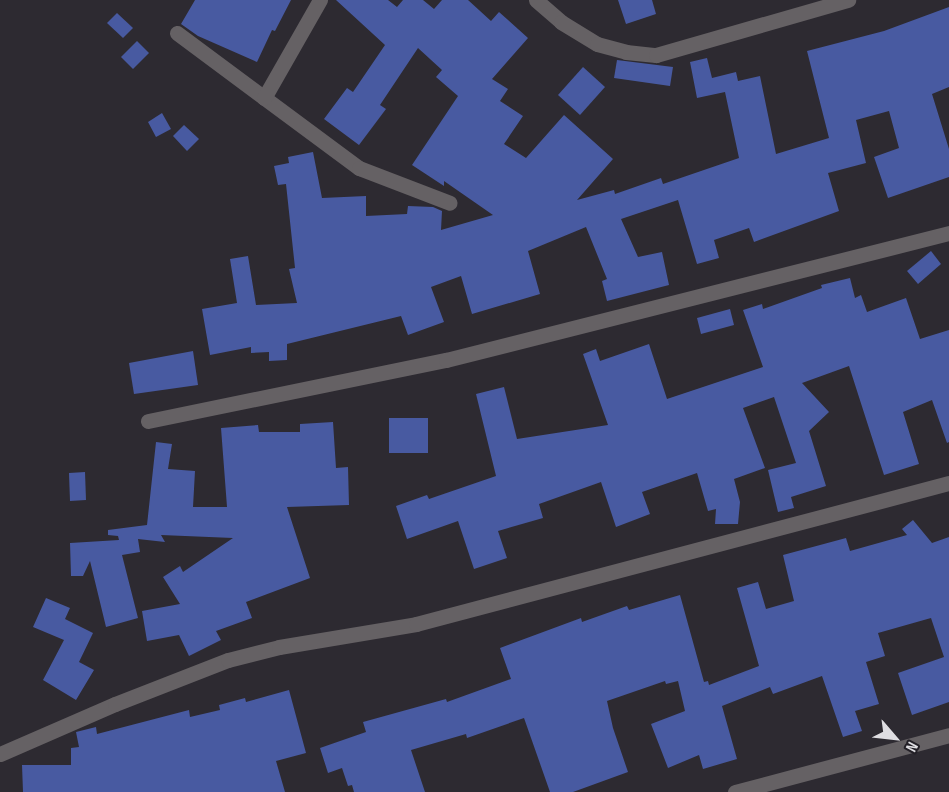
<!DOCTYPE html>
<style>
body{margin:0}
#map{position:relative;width:949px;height:792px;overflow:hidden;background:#2d2a31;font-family:"Sofia Sans Condensed",sans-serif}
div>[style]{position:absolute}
.building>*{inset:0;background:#485aa1}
.minor>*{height:15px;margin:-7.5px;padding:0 7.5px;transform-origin:7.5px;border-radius:7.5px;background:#656164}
span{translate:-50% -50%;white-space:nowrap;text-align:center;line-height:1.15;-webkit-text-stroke:5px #232027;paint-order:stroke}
.north{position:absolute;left:865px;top:708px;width:60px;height:60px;-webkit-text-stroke:4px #232027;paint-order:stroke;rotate:118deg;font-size:16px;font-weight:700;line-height:24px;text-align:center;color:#dfdee2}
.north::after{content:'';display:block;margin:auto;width:21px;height:27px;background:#dfdee2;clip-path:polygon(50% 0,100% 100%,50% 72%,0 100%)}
</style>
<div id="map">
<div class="building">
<div style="clip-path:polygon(195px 0,291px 0,275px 31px,272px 30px,257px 62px,198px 36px,181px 24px)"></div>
<div style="clip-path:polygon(336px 0,388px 0,397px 7px,403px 0,423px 0,434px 9px,442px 0,468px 0,491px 21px,499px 12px,528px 38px,492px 79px,508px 89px,500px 101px,523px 116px,504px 144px,526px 158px,564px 115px,613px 159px,577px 200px,614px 190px,615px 194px,661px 178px,663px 184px,739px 158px,725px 92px,697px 98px,690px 62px,707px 58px,712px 78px,736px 72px,738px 81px,760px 76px,776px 154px,829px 138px,807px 51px,884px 31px,949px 7px,949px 87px,932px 94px,949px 149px,949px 177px,888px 198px,874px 157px,899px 148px,889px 111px,856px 120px,866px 163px,828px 173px,839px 211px,754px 242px,749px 228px,714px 240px,719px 258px,697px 264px,678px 200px,621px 219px,638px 257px,662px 252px,669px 285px,607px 301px,602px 281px,607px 279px,586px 227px,528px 251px,540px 294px,472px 314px,461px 276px,431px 287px,444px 322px,408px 335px,401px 316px,287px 344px,287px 360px,269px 361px,269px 352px,251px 353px,251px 347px,210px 355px,202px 309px,237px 303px,230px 259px,248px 256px,256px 305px,297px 303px,289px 269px,295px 268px,286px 184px,278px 185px,274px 166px,289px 163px,288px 157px,313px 152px,322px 198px,366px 196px,366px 216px,407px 214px,408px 206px,433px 207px,442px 211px,441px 230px,493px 215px,444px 181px,444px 186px,412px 165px,458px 96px,436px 77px,442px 70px,418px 48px,380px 105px,386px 109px,359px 145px,324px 119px,347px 88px,353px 92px,385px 45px)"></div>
<div style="clip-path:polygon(618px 0,652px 0,656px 14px,626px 24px)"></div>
<div style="clip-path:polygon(117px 13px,133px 28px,123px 38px,107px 23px)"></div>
<div style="clip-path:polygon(137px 41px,149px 53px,133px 69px,121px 57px)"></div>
<div style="clip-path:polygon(617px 60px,673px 67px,670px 86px,614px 78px)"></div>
<div style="clip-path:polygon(583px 67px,605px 87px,580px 115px,558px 95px)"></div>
<div style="clip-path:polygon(162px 113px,171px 129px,156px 137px,148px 122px)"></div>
<div style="clip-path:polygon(184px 125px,199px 139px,187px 151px,173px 136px)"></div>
<div style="clip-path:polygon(931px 251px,941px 264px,918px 284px,907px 271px)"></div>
<div style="clip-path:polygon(850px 278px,855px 298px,861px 295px,867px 312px,906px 298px,920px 339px,949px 330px,949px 442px,947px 443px,932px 400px,903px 412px,919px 464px,884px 475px,849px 366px,802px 383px,829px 412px,809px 431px,826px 486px,791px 497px,794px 508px,778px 512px,768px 470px,796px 463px,774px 397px,743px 408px,765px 468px,734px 479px,740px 502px,738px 524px,715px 524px,716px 509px,708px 511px,697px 473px,642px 492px,650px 514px,616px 527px,601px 482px,539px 504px,543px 518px,498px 531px,507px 558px,474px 569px,458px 521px,407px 539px,396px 506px,427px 495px,429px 499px,496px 476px,476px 394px,504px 387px,517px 439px,608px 425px,583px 354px,596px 349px,600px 361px,649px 344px,667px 399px,763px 367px,743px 310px,762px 304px,763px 309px,822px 288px,821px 285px)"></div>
<div style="clip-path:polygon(730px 309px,734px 325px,701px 334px,697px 318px)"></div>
<div style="clip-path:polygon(193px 351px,198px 385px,134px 394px,129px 363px)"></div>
<div style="clip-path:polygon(389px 418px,428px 418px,428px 453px,389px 453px)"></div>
<div style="clip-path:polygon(333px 422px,336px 468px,348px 467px,349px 505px,287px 507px,310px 578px,246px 602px,252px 618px,216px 631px,221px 640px,189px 656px,179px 635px,147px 641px,142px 611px,180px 604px,163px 577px,180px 566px,183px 572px,233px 538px,161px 535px,165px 542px,138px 539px,140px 552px,122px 555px,138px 618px,106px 627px,90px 561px,83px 576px,71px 576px,70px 543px,119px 540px,118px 536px,108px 535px,108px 530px,147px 525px,156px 442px,172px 444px,168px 469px,195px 471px,193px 507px,227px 507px,221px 428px,258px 425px,259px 432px,300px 432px,300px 424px)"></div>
<div style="clip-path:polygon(85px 472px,86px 500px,70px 501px,69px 473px)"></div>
<div style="clip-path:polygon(913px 520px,932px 543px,949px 537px,949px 702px,912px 715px,898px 673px,944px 657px,931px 618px,878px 633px,885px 656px,866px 662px,879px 704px,855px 711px,862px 731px,843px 737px,822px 676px,773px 694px,770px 687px,722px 706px,737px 759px,703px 769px,699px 755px,668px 768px,651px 724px,685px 711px,678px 681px,666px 684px,665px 681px,607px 701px,613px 728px,628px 772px,573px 792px,550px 792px,524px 718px,467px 738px,466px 734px,411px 750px,425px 792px,354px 792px,352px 785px,348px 786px,342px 768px,328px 773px,320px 748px,366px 732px,363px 722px,446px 699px,447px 702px,511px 679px,500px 648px,581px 618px,582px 622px,627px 606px,629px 610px,680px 595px,704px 682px,708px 681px,709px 685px,759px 666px,737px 588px,758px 582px,766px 609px,794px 601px,783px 555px,846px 538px,850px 551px,907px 535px,902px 529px)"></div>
<div style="clip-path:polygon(46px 598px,70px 608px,65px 619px,93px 633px,79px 662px,94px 670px,76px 700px,43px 680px,64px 640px,33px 627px)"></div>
<div style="clip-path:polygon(289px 690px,306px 753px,276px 761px,285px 792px,23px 792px,22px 765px,71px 765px,71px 748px,79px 747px,76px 732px,96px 727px,97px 734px,189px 710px,190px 717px,220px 710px,219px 705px,245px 698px,246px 702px)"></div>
</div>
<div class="minor">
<div style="left:536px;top:0;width:33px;rotate:41deg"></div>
<div style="left:561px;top:22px;width:42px;rotate:31.4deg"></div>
<div style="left:597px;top:44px;width:30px;rotate:15deg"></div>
<div style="left:626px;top:52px;width:30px;rotate:6deg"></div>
<div style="left:656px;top:55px;width:200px;rotate:-16deg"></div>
<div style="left:177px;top:33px;width:227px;rotate:36.6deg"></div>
<div style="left:359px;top:168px;width:97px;rotate:21deg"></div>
<div style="left:264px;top:98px;width:113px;rotate:-60.3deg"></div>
<div style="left:148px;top:421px;width:304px;rotate:-11.6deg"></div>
<div style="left:446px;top:360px;width:519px;rotate:-14.17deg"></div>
<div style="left:0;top:754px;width:125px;rotate:-23.5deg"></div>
<div style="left:115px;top:704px;width:121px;rotate:-21.3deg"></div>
<div style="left:228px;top:660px;width:53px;rotate:-14.3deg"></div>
<div style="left:279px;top:647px;width:139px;rotate:-9.5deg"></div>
<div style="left:416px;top:624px;width:551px;rotate:-14.82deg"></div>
<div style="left:735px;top:792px;width:221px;rotate:-14.9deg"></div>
</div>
<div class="north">N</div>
</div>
